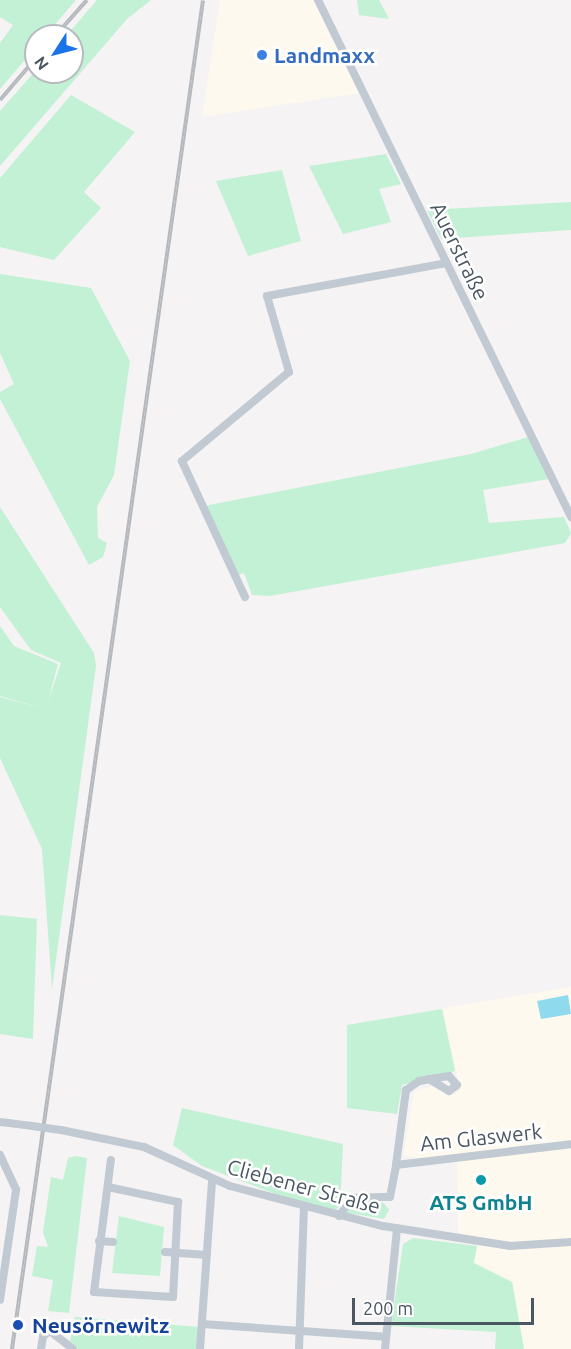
<!DOCTYPE html>
<meta charset="utf-8">
<style>
body{margin:0}
#map{position:relative;width:571px;height:1349px;overflow:hidden;background:#f5f3f3;font-family:Ubuntu,sans-serif}
div>[style]{position:absolute}
.commercial>*{inset:0;background:#fdf9ef}
.green>*{inset:0;background:#c3f1d5}
.water>*{inset:0;background:#90daee}
.minor>*{height:8px;margin:-4px;padding:0 4px;transform-origin:4px;border-radius:4px;background:#c1cad2}
.rail>*{height:4px;margin-top:-2px;transform-origin:0;background:repeating-linear-gradient(90deg,#fff 0 4.5px,#b5b8bd 0 9px);box-sizing:border-box;border-block:2px solid #b5b8bd}
.minor-bridge>*{height:8px;margin:-4px;padding:0 4px;transform-origin:4px;border-radius:4px;background:#c1cad2}
.dots>*{width:16px;height:16px;translate:-50% -50%;box-sizing:border-box;border:3px solid #fff;border-radius:50%}
span{translate:-50% -50%;white-space:nowrap;text-align:center;line-height:1.15;-webkit-text-stroke:5px #fff;paint-order:stroke}
.shop-label{font-size:21px;color:#366cbe;font-weight:700}
.left{translate:0 -50%;text-align:left}
.street-label{font-size:21px;color:#4a5661}
.culture-label{font-size:21px;color:#0d838f;font-weight:700}
.transit-label{font-size:21px;color:#164399;font-weight:700}
.north{position:absolute;left:24px;top:24px;width:60px;height:60px;box-sizing:border-box;background:#fff;border:2px solid #b7bbc0;border-radius:50%;rotate:234deg;font-size:16px;font-weight:700;line-height:24px;text-align:center;color:#4a5661}
.north::after{content:'';display:block;margin:auto;width:21px;height:27px;background:#1a73e8;clip-path:polygon(50% 0,100% 100%,50% 72%,0 100%)}
.scale{position:absolute;left:352px;top:1298px;width:182px;height:27px;box-sizing:border-box;border:3px solid #4a5661;border-top:0;padding-left:8px;font-size:18px;line-height:21px;white-space:nowrap;color:#4a5661;-webkit-text-stroke:4px #fff;paint-order:stroke}
</style>
<div id="map">
<div class="commercial">
<div style="clip-path:polygon(220px 0,313px 0,360px 93px,202px 117px)"></div>
<div style="clip-path:polygon(571px 987px,571px 1349px,524px 1349px,513px 1282px,473px 1262px,478px 1237px,458px 1233px,457px 1163px,403px 1156px,414px 1092px,432px 1086px,449px 1096px,460px 1091px,443px 1008px)"></div>
</div>
<div class="green">
<div style="clip-path:polygon(0 0,76px 0,45px 36px,36px 36px,36px 47px,0 89px,0 43px,13px 25px,0 17px)"></div>
<div style="clip-path:polygon(97px 0,151px 0,127px 19px,0 166px,0 111px,36px 70px,72px 72px,72px 36px,66px 36px)"></div>
<div style="clip-path:polygon(357px 0,379px 0,389px 19px,359px 15px)"></div>
<div style="clip-path:polygon(71px 95px,135px 132px,84px 192px,101px 208px,54px 260px,0 247px,0 178px)"></div>
<div style="clip-path:polygon(386px 154px,401px 184px,379px 189px,391px 222px,343px 234px,309px 166px)"></div>
<div style="clip-path:polygon(282px 170px,301px 241px,248px 256px,216px 181px)"></div>
<div style="clip-path:polygon(571px 202px,571px 230px,441px 239px,427px 210px)"></div>
<div style="clip-path:polygon(0 274px,91px 288px,130px 361px,114px 475px,97px 507px,98px 538px,107px 543px,103px 557px,89px 565px,0 399px,0 392px,14px 384px,0 353px)"></div>
<div style="clip-path:polygon(528px 437px,549px 479px,483px 490px,489px 523px,564px 517px,571px 533px,565px 543px,270px 596px,252px 595px,244px 573px,234px 576px,201px 511px,209px 505px,471px 454px)"></div>
<div style="clip-path:polygon(0 507px,94px 653px,96px 666px,52px 989px,42px 849px,0 758px,0 697px,45px 709px,0 696px,0 626px,14px 646px,58px 664px,48px 701px,61px 663px,31px 650px,0 607px)"></div>
<div style="clip-path:polygon(0 915px,37px 919px,33px 1039px,0 1034px)"></div>
<div style="clip-path:polygon(442px 1009px,455px 1071px,402px 1085px,397px 1114px,347px 1108px,347px 1025px)"></div>
<div style="clip-path:polygon(182px 1108px,343px 1144px,340px 1205px,335px 1211px,289px 1199px,202px 1166px,173px 1145px)"></div>
<div style="clip-path:polygon(75px 1156px,87px 1158px,69px 1313px,48px 1311px,53px 1280px,32px 1276px,37px 1246px,48px 1247px,43px 1232px,51px 1177px,63px 1180px,68px 1158px)"></div>
<div style="clip-path:polygon(355px 1200px,384px 1203px,389px 1210px,384px 1219px,343px 1212px)"></div>
<div style="clip-path:polygon(119px 1216px,164px 1227px,160px 1276px,112px 1273px)"></div>
<div style="clip-path:polygon(413px 1238px,477px 1246px,474px 1263px,512px 1282px,524px 1349px,495px 1349px,496px 1332px,391px 1326px,403px 1244px)"></div>
<div style="clip-path:polygon(75px 1317px,199px 1327px,197px 1349px,78px 1349px,70px 1341px)"></div>
</div>
<div class="water">
<div style="clip-path:polygon(568px 995px,571px 1014px,541px 1019px,537px 1001px)"></div>
</div>
<div class="minor">
<div style="left:318px;top:0;width:576px;rotate:63.92deg"></div>
<div style="left:245px;top:597px;width:150px;rotate:-114.9deg"></div>
<div style="left:182px;top:461px;width:139px;rotate:-39.8deg"></div>
<div style="left:289px;top:372px;width:79px;rotate:-106.1deg"></div>
<div style="left:267px;top:296px;width:182px;rotate:-10.4deg"></div>
<div style="left:429px;top:1079px;width:23px;rotate:31deg"></div>
<div style="left:449px;top:1091px;width:10px;rotate:-37deg"></div>
<div style="left:457px;top:1085px;width:12px;rotate:-132deg"></div>
<div style="left:449px;top:1076px;width:13px;rotate:171deg"></div>
<div style="left:436px;top:1078px;width:17px;rotate:170deg"></div>
<div style="left:419px;top:1081px;width:16px;rotate:145deg"></div>
<div style="left:406px;top:1090px;width:76px;rotate:97.6deg"></div>
<div style="left:396px;top:1165px;width:176px;rotate:-6.8deg"></div>
<div style="left:0;top:1122px;width:32px;rotate:7deg"></div>
<div style="left:61px;top:1130px;width:85px;rotate:11.6deg"></div>
<div style="left:144px;top:1147px;width:94px;rotate:24.4deg"></div>
<div style="left:230px;top:1186px;width:158px;rotate:14.7deg"></div>
<div style="left:383px;top:1226px;width:129px;rotate:8.9deg"></div>
<div style="left:510px;top:1246px;width:61px;rotate:-3.8deg"></div>
<div style="left:0;top:1155px;width:38px;rotate:65deg"></div>
<div style="left:16px;top:1190px;width:111px;rotate:98.3deg"></div>
<div style="left:108px;top:1187px;width:72px;rotate:12.1deg"></div>
<div style="left:178px;top:1202px;width:95px;rotate:93deg"></div>
<div style="left:173px;top:1297px;width:79px;rotate:-176.4deg"></div>
<div style="left:94px;top:1292px;width:133px;rotate:-82.7deg"></div>
<div style="left:339px;top:1216px;width:22px;rotate:-54deg"></div>
<div style="left:352px;top:1198px;width:38px;rotate:-2deg"></div>
<div style="left:390px;top:1197px;width:33px;rotate:-79deg"></div>
<div style="left:99px;top:1241px;width:14px;rotate:4deg"></div>
<div style="left:165px;top:1252px;width:42px;rotate:4.1deg"></div>
<div style="left:202px;top:1324px;width:184px;rotate:4deg"></div>
<div style="left:41px;top:1349px;width:13px;rotate:-81deg"></div>
<div style="left:43px;top:1336px;width:9px;rotate:-36deg"></div>
<div style="left:50px;top:1331px;width:29px;rotate:38deg"></div>
<div style="left:200px;top:1349px;width:169px;rotate:-85.9deg"></div>
<div style="left:299px;top:1349px;width:141px;rotate:-88deg"></div>
<div style="left:385px;top:1349px;width:121px;rotate:-84.3deg"></div>
</div>
<div class="rail">
<div style="left:55px;top:36px;width:48px;rotate:-48.4deg"></div>
<div style="left:0;top:100px;width:55px;rotate:-49.4deg"></div>
<div style="left:12px;top:1349px;width:1362px;rotate:-81.94deg"></div>
</div>
<div class="minor-bridge">
<div style="left:32px;top:1126px;width:29px;rotate:8deg"></div>
</div>
<div class="dots">
<div style="left:262px;top:55px;background:#3f7fe0"></div>
<div style="left:481px;top:1180px;background:#0f9aa8"></div>
<div style="left:18px;top:1325px;background:#1a4fb4"></div>
</div>
<div class="shop-label">
<span class="left" style="left:274px;top:55px">Landmaxx</span>
</div>
<div class="street-label">
<span style="left:460px;top:251px;rotate:64deg">Auerstraße</span>
<span style="left:481px;top:1137px;rotate:-6deg">Am Glaswerk</span>
<span style="left:304px;top:1186px;rotate:15deg">Cliebener Straße</span>
</div>
<div class="culture-label">
<span style="left:481px;top:1202px">ATS GmbH</span>
</div>
<div class="transit-label">
<span class="left" style="left:32px;top:1325px">Neusörnewitz</span>
</div>
<div class="north">N</div>
<div class="scale">200 m</div>
</div>
